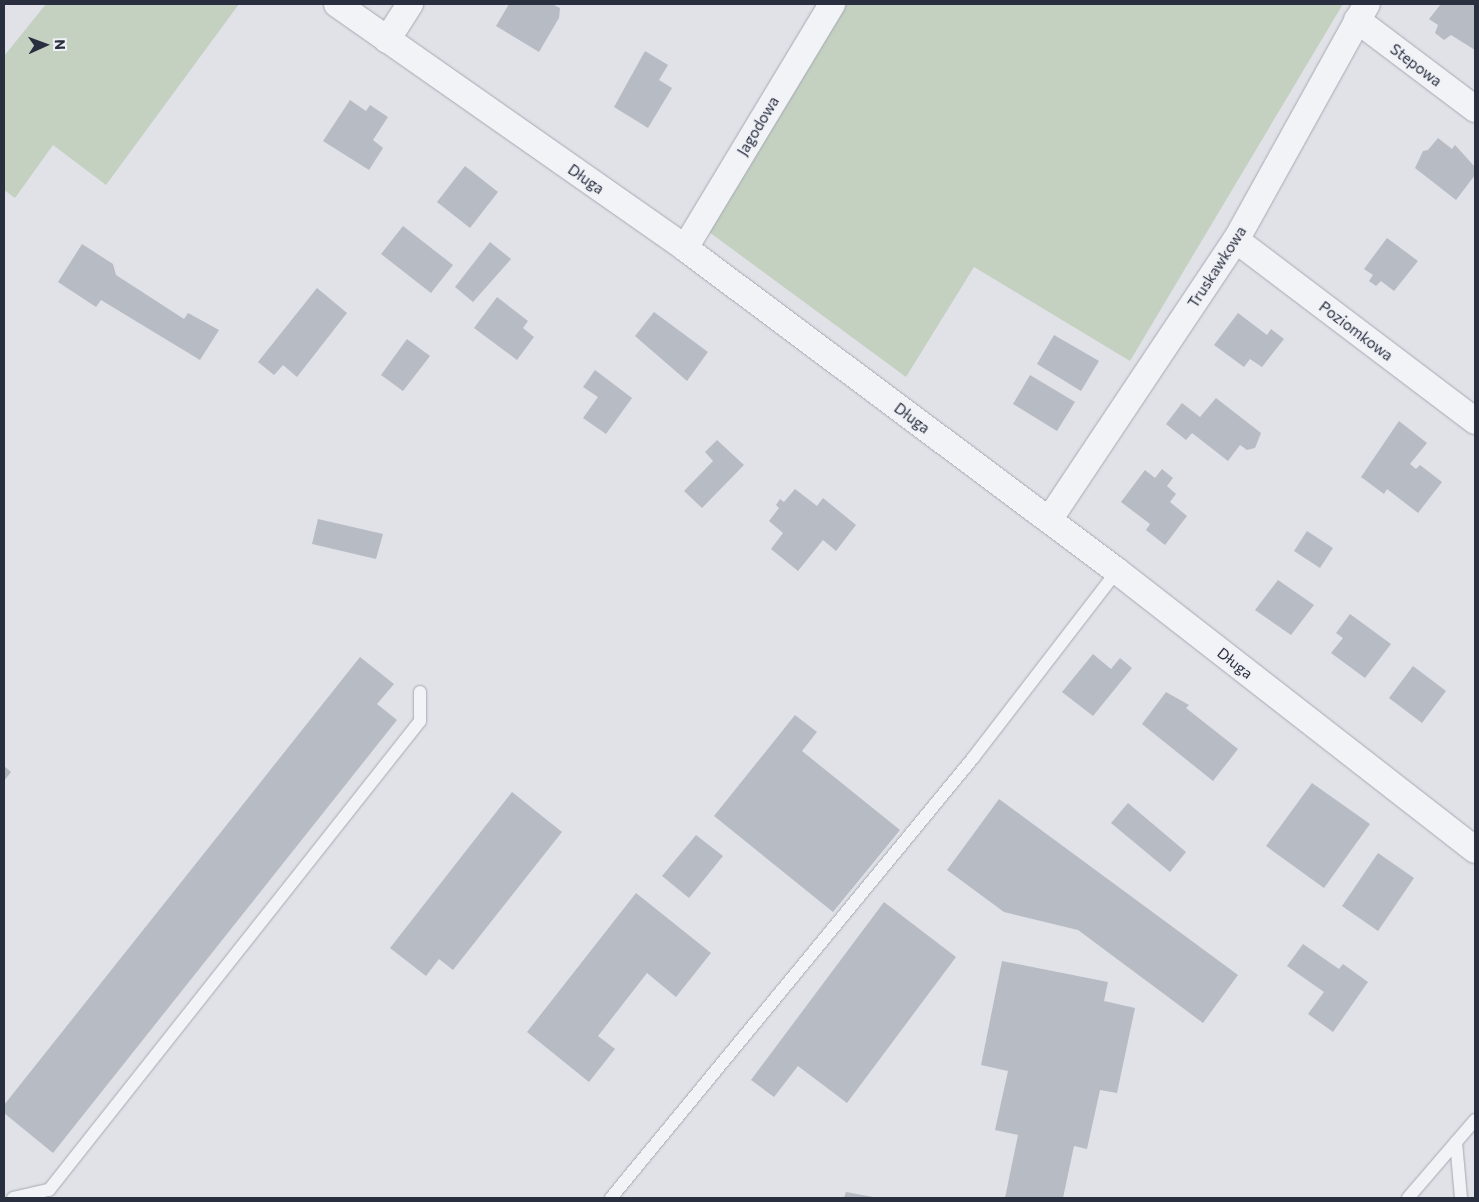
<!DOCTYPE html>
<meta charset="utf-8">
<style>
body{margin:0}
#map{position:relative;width:1479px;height:1202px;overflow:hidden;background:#e0e2e8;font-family:Commissioner,sans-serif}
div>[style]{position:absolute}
.green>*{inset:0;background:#c4d1c1}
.building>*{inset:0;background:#b7bbc4}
.roads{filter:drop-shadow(0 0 1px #a5a9b2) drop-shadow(0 0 1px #a5a9b2)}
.service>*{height:12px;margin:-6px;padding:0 6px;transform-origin:6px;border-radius:6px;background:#f2f3f6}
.minor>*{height:26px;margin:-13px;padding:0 13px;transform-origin:13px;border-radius:13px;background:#f2f3f6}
span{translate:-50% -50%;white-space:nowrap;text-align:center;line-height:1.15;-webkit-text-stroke:4px #eff1f6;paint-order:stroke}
.street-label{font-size:15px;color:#292f3e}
.frame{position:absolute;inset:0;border:5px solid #292f3e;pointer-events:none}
.north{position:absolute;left:20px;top:20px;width:50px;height:50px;-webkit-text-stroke:4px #eff1f6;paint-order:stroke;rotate:88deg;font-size:14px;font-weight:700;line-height:20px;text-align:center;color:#292f3e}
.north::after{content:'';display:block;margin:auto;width:18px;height:22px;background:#292f3e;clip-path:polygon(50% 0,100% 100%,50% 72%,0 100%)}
</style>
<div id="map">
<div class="green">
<div style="clip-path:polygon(46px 4px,239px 4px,106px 185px,53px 145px,15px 198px,4px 190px,4px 56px)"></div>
<div style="clip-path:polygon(846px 4px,1343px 4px,1130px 361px,974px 267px,906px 377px,709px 232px)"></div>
</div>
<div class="building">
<div style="clip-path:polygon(509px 4px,552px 4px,560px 8px,559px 18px,539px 52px,496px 26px)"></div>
<div style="clip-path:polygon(1441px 4px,1475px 4px,1475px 50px,1451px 35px,1444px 40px,1435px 33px,1438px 25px,1429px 19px)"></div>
<div style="clip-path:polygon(645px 51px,668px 65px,659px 80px,672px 88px,648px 128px,614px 107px)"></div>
<div style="clip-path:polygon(350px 100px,366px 111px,370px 105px,388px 117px,373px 140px,383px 148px,369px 170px,323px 141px)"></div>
<div style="clip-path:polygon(1438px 138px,1452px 149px,1455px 145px,1475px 167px,1475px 175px,1456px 200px,1415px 168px,1423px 151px,1428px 150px)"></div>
<div style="clip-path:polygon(465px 166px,498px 192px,470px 228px,437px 202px)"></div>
<div style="clip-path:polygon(403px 226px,453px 265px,431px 293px,381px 254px)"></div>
<div style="clip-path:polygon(1387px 238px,1418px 261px,1394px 291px,1381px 281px,1376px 286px,1369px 281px,1373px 275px,1364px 269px)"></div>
<div style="clip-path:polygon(490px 242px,511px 259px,473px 302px,455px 287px)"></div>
<div style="clip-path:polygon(82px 244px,113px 264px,116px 275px,184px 319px,188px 313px,219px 330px,200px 360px,101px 300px,96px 307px,58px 282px)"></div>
<div style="clip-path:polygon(317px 288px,347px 313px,297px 377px,283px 365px,274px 375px,258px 362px)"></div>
<div style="clip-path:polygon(497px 297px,528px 321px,523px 328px,534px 337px,517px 360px,474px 328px)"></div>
<div style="clip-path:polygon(654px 312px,708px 352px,687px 381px,635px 336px)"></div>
<div style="clip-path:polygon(1238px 313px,1267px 335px,1271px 329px,1284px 339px,1262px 367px,1250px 359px,1244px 367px,1214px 345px)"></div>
<div style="clip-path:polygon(1054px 335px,1099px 361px,1081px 391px,1037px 364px)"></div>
<div style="clip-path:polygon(407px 339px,430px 356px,403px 391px,381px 375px)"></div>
<div style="clip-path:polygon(595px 370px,632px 398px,606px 434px,583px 418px,598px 397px,583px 387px)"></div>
<div style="clip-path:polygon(1030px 375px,1075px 402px,1057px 431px,1013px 404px)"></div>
<div style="clip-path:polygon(1216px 398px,1261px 433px,1255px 448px,1247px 450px,1240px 445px,1228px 461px,1192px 433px,1186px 440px,1166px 424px,1182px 403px,1200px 417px)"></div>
<div style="clip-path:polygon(1399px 421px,1427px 443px,1410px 464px,1416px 469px,1420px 465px,1442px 482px,1418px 513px,1387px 489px,1384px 494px,1361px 477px)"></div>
<div style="clip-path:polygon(717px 440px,744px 465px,702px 508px,684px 491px,713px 461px,705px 452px)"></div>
<div style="clip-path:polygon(1162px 469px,1173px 478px,1167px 486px,1176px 494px,1170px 502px,1187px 516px,1165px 545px,1146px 530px,1150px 524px,1121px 502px,1145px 470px,1155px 478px)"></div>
<div style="clip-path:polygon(795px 489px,817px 506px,823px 498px,856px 525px,836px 551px,823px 540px,798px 571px,771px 549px,783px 533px,769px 521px,779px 508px,776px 505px,780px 499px,784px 502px)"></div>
<div style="clip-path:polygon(318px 519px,383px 534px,376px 559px,312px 544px)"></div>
<div style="clip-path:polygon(1307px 531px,1333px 548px,1320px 568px,1294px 551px)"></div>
<div style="clip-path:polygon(1278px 580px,1314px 605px,1291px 635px,1255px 610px)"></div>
<div style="clip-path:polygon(1350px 614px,1391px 644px,1365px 678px,1331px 653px,1343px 638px,1336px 633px)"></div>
<div style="clip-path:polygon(1093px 654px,1111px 669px,1120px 658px,1132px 668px,1093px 716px,1062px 692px)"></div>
<div style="clip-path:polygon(360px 657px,394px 684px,377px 704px,397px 720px,53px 1153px,4px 1113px,4px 1105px)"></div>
<div style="clip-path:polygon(1413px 666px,1446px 691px,1422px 723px,1389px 698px)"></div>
<div style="clip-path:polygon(1166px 692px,1189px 705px,1186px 708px,1238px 749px,1213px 781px,1142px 724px)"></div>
<div style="clip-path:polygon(795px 715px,817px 732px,802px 751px,900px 830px,833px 912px,714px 816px)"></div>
<div style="clip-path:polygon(4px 766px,11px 772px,4px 781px)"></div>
<div style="clip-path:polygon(1312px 783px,1370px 824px,1324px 888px,1266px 846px)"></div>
<div style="clip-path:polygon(512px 792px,562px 832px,453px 970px,439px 959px,426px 976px,390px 948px)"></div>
<div style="clip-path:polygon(999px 799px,1238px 975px,1203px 1023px,1078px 930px,1004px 912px,947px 870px)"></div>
<div style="clip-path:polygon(1128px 803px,1186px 852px,1170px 872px,1111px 823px)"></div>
<div style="clip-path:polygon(696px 835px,723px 856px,689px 898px,662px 876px)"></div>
<div style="clip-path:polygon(1378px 853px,1414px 878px,1378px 931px,1342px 906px)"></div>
<div style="clip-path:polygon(636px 893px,711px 953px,676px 997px,647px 973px,598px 1036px,615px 1049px,589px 1082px,527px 1032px)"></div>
<div style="clip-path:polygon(884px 902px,956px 957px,847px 1103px,798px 1066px,774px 1097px,751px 1080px)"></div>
<div style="clip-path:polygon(1303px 944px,1339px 969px,1343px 964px,1368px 982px,1333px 1032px,1308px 1014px,1324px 992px,1287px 966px)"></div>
<div style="clip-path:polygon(1002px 961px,1108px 982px,1104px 1001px,1135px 1008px,1117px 1093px,1100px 1090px,1087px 1149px,1074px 1146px,1063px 1198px,1005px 1198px,1018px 1135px,995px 1130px,1008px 1071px,981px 1065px)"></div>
<div style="clip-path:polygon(846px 1192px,873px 1197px,872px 1198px,844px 1198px)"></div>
</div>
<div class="roads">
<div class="service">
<div style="left:1456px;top:1142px;width:56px;rotate:84.9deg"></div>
<div style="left:13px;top:1198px;width:37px;rotate:-13deg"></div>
<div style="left:49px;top:1190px;width:598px;rotate:-51.65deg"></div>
<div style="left:420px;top:721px;width:29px;rotate:-90deg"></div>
<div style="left:611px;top:1198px;width:570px;rotate:-50.55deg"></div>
<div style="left:973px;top:758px;width:236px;rotate:-52.4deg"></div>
<div style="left:1408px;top:1198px;width:103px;rotate:-49.3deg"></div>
</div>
<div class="minor">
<div style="left:337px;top:4px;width:425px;rotate:35deg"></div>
<div style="left:685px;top:248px;width:539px;rotate:36.78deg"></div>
<div style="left:1117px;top:571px;width:454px;rotate:37.9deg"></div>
<div style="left:1357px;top:20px;width:148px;rotate:37deg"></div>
<div style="left:387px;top:40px;width:43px;rotate:-57.4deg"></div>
<div style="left:1236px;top:240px;width:300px;rotate:37.1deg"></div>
<div style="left:685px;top:248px;width:285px;rotate:-58.9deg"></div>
<div style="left:1049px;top:520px;width:337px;rotate:-56.3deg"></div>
<div style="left:1236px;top:240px;width:270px;rotate:-61deg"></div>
</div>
</div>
<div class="street-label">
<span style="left:1416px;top:65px;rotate:37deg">Stepowa</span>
<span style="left:758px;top:126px;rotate:-59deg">Jagodowa</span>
<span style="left:586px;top:179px;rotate:35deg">Długa</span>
<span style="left:1217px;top:267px;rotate:-57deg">Truskawkowa</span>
<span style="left:1356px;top:331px;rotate:37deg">Poziomkowa</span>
<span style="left:912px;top:418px;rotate:37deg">Długa</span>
<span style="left:1235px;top:663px;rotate:38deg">Długa</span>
</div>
<div class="frame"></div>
<div class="north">N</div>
</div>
